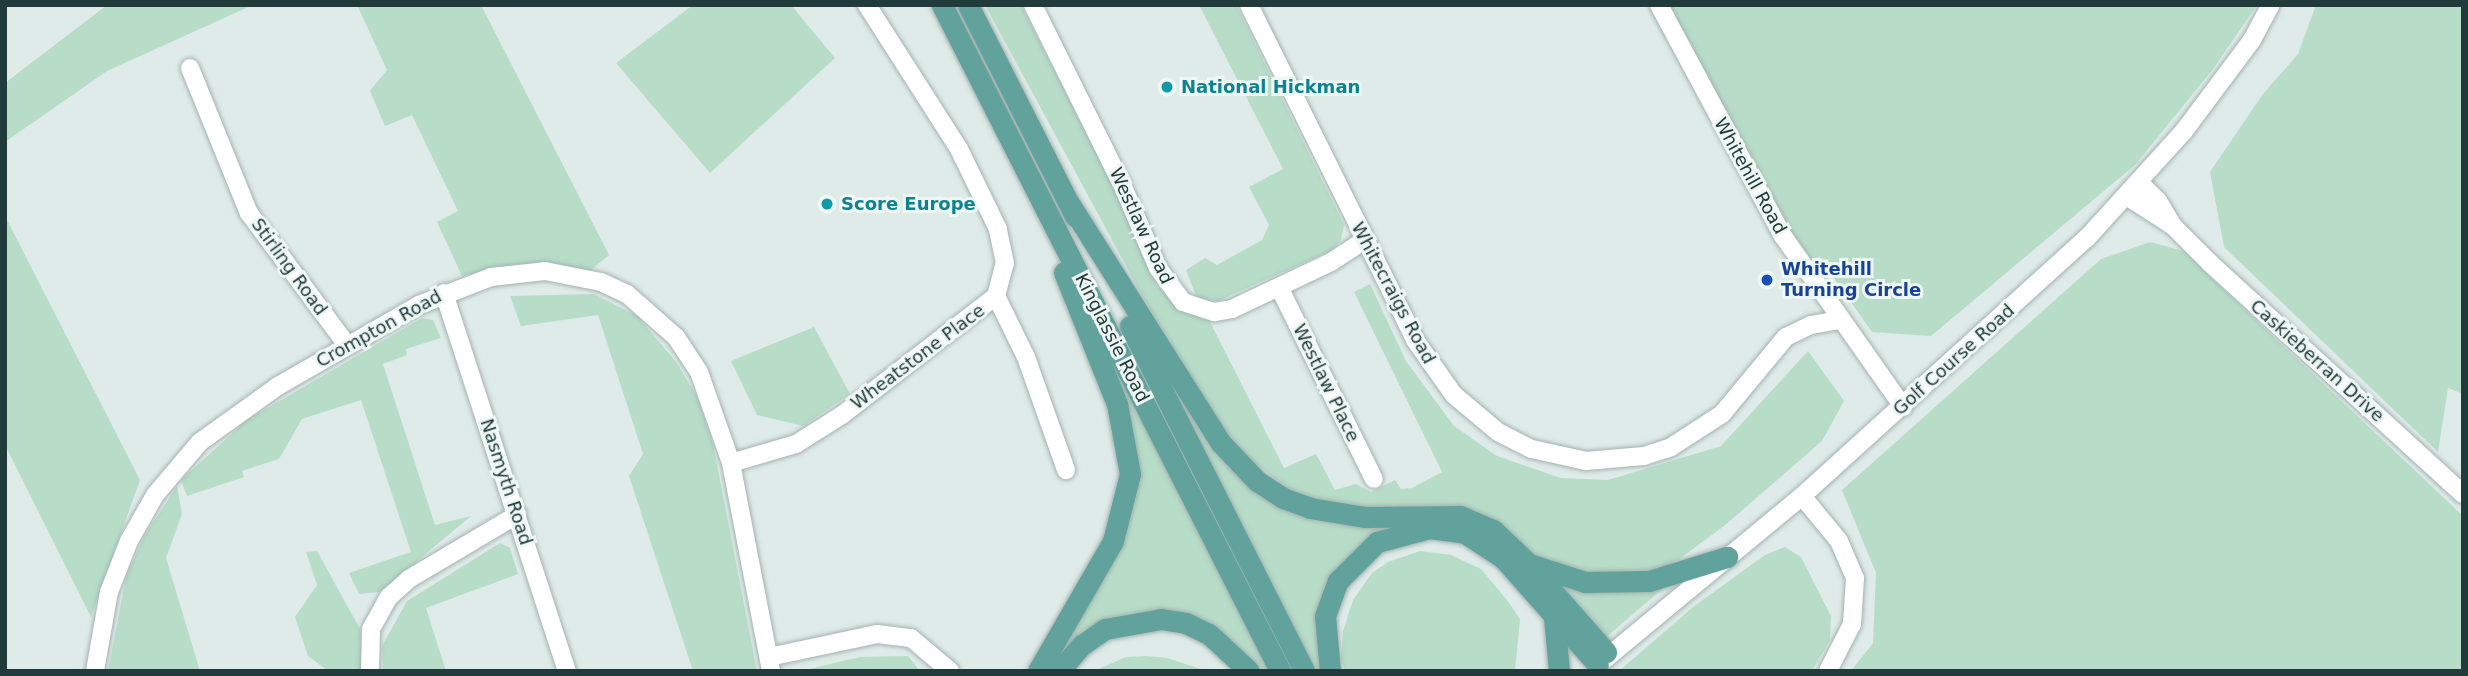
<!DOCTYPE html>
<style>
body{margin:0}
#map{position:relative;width:2468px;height:676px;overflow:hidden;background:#dfebe8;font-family:"DejaVu Sans",sans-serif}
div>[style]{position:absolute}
.green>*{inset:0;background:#b7ddc8}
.roads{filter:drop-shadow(0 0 2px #a2b3b0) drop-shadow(0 0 2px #a2b3b0)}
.minor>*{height:18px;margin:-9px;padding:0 9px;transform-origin:9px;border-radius:9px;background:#fff}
.major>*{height:21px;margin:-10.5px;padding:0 10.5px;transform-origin:10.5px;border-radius:10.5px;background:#62a29d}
.dots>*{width:19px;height:19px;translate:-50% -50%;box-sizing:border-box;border:4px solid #eff7f5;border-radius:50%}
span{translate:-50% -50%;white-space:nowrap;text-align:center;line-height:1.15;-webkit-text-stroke:6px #eff7f5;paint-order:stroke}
.culture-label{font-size:18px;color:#0d838f;font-weight:700}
.left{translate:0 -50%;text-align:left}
.street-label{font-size:18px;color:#203b39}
.transit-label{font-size:18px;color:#164399;font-weight:700}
.frame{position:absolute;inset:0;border:7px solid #203b39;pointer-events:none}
</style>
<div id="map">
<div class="green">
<div style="clip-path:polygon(107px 5px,253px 5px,107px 71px,5px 142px,5px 83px)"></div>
<div style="clip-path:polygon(357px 5px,481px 5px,609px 255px,590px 271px,521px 264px,462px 276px,437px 222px,458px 211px,412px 115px,385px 126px,370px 91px,387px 70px)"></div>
<div style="clip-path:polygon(693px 5px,791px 5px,835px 58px,710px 173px,616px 63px)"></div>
<div style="clip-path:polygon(985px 5px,1021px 5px,1119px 198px,1157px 285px,1182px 312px,1209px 320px,1284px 468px,1316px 454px,1335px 490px,1356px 484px,1371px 492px,1395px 480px,1401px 489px,1412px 488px,1442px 472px,1354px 292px,1370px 284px,1406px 361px,1454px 426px,1497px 456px,1561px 478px,1608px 480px,1721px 446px,1808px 351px,1844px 401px,1822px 441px,1724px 526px,1678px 560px,1627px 584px,1566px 577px,1451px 506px,1362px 507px,1315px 500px,1291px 490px,1252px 461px,1222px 426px,1144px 299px)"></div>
<div style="clip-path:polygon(1199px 5px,1236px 5px,1344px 225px,1341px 240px,1332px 250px,1218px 301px,1197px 298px,1186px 270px,1205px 258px,1217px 265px,1262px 240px,1269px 225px,1249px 187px,1283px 169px)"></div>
<div style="clip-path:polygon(1659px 5px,2257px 5px,2213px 69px,2135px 165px,1931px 336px,1872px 332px,1819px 257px,1802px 265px)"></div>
<div style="clip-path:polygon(2316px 5px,2463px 5px,2463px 394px,2448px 388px,2438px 452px,2224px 247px,2210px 172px,2263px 94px,2298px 54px)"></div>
<div style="clip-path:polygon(5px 216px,140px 480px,91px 617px,5px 445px)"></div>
<div style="clip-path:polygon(2150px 242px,2183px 251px,2463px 516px,2463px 671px,1851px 671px,1873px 643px,1876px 573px,1842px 490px,2101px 259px)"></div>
<div style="clip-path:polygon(594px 294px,637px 316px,677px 363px,699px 401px,713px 444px,757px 671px,693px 671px,629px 476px,643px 454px,598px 315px,521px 326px,510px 296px)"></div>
<div style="clip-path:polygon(422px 318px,433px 320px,441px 338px,406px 349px,407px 355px,383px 364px,435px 525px,471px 516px,380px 592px,359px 594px,349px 573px,411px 552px,361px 400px,302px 419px,279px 459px,242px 471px,244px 477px,187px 496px,181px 480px,247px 420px)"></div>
<div style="clip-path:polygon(814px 327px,850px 394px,803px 426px,757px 415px,731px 361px)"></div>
<div style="clip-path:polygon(1104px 339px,1271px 671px,1257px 671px,1155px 613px,1044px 668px,1127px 524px)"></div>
<div style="clip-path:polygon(1168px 373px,1262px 494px,1454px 525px,1343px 563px,1324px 671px,1311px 671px,1162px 376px)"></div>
<div style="clip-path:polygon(177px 486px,182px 514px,166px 558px,200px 671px,108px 671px,126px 577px,145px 535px)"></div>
<div style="clip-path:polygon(500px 543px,510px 548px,518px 574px,426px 608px,446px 671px,383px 671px,382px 646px,407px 601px)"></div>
<div style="clip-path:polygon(1785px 547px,1801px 557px,1831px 616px,1830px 640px,1812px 671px,1619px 671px,1693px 607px,1765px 555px)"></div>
<div style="clip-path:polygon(317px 551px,360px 629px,363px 671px,328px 671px,308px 656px,295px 617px,317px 585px,306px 552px)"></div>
<div style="clip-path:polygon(1420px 551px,1451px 555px,1481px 569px,1507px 600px,1520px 619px,1515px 671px,1345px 671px,1341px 658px,1343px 631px,1353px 600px,1372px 573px,1388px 562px)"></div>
<div style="clip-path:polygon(1554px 583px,1615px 592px,1668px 584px,1604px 639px)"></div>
<div style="clip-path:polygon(908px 656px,920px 671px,801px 671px,860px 657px)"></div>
<div style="clip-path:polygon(1146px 656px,1167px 658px,1207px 671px,1094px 671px,1126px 657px)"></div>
</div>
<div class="roads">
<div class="minor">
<div style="left:1033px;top:5px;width:198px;rotate:63.6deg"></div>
<div style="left:1121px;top:182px;width:94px;rotate:66.7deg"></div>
<div style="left:1158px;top:268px;width:42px;rotate:53.7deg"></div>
<div style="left:1183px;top:302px;width:33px;rotate:18deg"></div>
<div style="left:1214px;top:312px;width:18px;rotate:-9deg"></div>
<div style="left:1232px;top:309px;width:110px;rotate:-25.4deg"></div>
<div style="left:1331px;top:262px;width:38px;rotate:-33deg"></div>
<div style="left:1249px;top:5px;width:374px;rotate:63.6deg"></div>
<div style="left:1415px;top:340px;width:67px;rotate:54.7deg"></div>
<div style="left:1454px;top:395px;width:57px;rotate:40.1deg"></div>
<div style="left:1498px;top:432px;width:38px;rotate:27deg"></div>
<div style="left:1532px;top:449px;width:55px;rotate:12.5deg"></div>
<div style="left:1586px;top:461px;width:58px;rotate:-4.9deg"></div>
<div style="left:1644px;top:456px;width:28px;rotate:-18deg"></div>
<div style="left:1671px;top:447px;width:61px;rotate:-32.9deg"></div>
<div style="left:1722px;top:414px;width:100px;rotate:-50.3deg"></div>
<div style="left:1786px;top:337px;width:28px;rotate:-26deg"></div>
<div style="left:1811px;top:325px;width:28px;rotate:-10deg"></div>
<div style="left:1659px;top:5px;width:262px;rotate:61.8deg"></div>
<div style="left:1783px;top:236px;width:209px;rotate:54.9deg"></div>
<div style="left:190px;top:68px;width:157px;rotate:67.9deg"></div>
<div style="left:249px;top:213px;width:164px;rotate:53.4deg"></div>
<div style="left:2140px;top:183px;width:25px;rotate:45deg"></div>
<div style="left:2158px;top:201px;width:29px;rotate:59deg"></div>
<div style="left:2173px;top:226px;width:54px;rotate:45deg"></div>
<div style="left:2211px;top:264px;width:341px;rotate:42.4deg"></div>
<div style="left:2128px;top:197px;width:54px;rotate:32.8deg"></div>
<div style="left:1279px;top:287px;width:214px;rotate:63.7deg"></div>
<div style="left:444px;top:293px;width:398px;rotate:72deg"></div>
<div style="left:996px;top:296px;width:68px;rotate:63.8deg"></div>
<div style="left:1026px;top:357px;width:120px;rotate:70.5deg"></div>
<div style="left:731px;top:463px;width:68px;rotate:-16.3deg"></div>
<div style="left:796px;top:444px;width:54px;rotate:-32.2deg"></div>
<div style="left:842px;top:415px;width:195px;rotate:-37.7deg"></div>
<div style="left:996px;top:296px;width:34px;rotate:-75deg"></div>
<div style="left:1005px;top:263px;width:35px;rotate:-102deg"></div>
<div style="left:998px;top:229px;width:89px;rotate:-116deg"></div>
<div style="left:959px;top:149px;width:171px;rotate:-122.6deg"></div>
<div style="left:1802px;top:496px;width:58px;rotate:50.6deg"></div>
<div style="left:1839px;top:541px;width:40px;rotate:66.6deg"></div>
<div style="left:1855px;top:578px;width:46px;rotate:93.7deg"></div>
<div style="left:1852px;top:624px;width:53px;rotate:117.1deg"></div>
<div style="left:769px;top:657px;width:110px;rotate:-12deg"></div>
<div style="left:877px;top:634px;width:34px;rotate:7deg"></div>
<div style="left:911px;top:638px;width:51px;rotate:40.2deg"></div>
<div style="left:1599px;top:664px;width:264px;rotate:-39.6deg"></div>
<div style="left:1802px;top:496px;width:384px;rotate:-42.2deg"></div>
<div style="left:2087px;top:238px;width:144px;rotate:-47.8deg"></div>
<div style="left:2184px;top:131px;width:114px;rotate:-53.2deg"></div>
<div style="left:2252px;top:40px;width:40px;rotate:-62deg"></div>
<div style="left:95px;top:671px;width:80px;rotate:-80deg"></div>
<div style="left:109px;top:592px;width:55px;rotate:-68.6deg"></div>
<div style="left:129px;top:541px;width:53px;rotate:-60.5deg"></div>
<div style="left:155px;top:495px;width:70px;rotate:-49.7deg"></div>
<div style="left:200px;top:442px;width:96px;rotate:-35.7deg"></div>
<div style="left:278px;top:386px;width:163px;rotate:-29.9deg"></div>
<div style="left:419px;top:305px;width:77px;rotate:-21.3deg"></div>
<div style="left:491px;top:277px;width:54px;rotate:-6.3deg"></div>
<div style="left:545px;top:271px;width:57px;rotate:11.1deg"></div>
<div style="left:601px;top:282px;width:29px;rotate:25deg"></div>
<div style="left:627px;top:294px;width:65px;rotate:41.3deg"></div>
<div style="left:676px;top:337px;width:42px;rotate:56.7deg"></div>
<div style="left:699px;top:372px;width:96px;rotate:70.6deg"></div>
<div style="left:731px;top:463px;width:212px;rotate:79.1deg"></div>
<div style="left:370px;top:671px;width:42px;rotate:-88.6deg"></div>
<div style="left:371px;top:629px;width:37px;rotate:-61deg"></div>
<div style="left:389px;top:597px;width:27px;rotate:-42deg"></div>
<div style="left:409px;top:579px;width:126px;rotate:-30.7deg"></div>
</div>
<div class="major">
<div style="left:942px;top:5px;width:747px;rotate:63.09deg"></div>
<div style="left:968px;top:5px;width:237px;rotate:63.1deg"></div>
<div style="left:1069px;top:203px;width:283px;rotate:57.7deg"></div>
<div style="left:1220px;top:442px;width:54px;rotate:46.5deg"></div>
<div style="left:1257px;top:481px;width:31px;rotate:33deg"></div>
<div style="left:1283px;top:498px;width:29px;rotate:20deg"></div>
<div style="left:1310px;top:508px;width:56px;rotate:9.3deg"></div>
<div style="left:1365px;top:517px;width:95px;rotate:-0.6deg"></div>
<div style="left:1460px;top:516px;width:36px;rotate:23deg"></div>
<div style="left:1493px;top:530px;width:50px;rotate:43.4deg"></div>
<div style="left:1529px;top:564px;width:59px;rotate:17.8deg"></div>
<div style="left:1585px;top:582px;width:64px;rotate:-0.9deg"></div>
<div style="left:1649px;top:581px;width:82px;rotate:-17.1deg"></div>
<div style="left:1130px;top:326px;width:386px;rotate:63.2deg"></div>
<div style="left:1530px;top:566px;width:115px;rotate:48.5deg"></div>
<div style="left:1554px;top:617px;width:54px;rotate:84.7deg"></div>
<div style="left:1038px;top:671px;width:150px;rotate:-60deg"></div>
<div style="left:1113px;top:541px;width:69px;rotate:-75.8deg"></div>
<div style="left:1130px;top:474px;width:71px;rotate:-100.5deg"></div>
<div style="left:1117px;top:404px;width:142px;rotate:-111.9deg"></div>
<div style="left:1059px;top:671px;width:35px;rotate:-49deg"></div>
<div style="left:1082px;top:645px;width:28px;rotate:-35deg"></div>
<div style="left:1105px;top:629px;width:57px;rotate:-10.1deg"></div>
<div style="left:1161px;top:619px;width:25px;rotate:9deg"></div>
<div style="left:1186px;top:623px;width:25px;rotate:26deg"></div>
<div style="left:1209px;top:634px;width:54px;rotate:42.8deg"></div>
<div style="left:1330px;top:671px;width:55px;rotate:-95.2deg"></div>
<div style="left:1325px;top:616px;width:37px;rotate:-70deg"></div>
<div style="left:1338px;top:581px;width:55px;rotate:-45deg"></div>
<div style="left:1377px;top:542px;width:55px;rotate:-14.8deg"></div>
<div style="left:1430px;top:528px;width:35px;rotate:8deg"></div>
<div style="left:1465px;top:533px;width:45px;rotate:33.3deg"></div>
<div style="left:1503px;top:558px;width:143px;rotate:48.4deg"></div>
</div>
</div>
<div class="dots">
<div style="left:1167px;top:87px;background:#0f9aa8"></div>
<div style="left:827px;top:204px;background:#0f9aa8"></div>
<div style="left:1767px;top:280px;background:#1a4fb4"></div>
</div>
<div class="culture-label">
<span class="left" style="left:1181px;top:87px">National Hickman</span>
<span class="left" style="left:841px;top:204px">Score Europe</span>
</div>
<div class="street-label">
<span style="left:1750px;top:176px;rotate:61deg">Whitehill Road</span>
<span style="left:1141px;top:226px;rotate:65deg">Westlaw Road</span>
<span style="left:289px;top:267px;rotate:54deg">Stirling Road</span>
<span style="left:1393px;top:293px;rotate:62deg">Whitecraigs Road</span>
<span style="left:379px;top:329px;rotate:-29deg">Crompton Road</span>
<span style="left:1112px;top:338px;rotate:63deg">Kinglassie Road</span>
<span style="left:918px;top:357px;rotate:-37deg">Wheatstone Place</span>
<span style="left:1954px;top:360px;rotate:-42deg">Golf Course Road</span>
<span style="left:2317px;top:361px;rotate:42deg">Caskieberran Drive</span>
<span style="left:1326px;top:383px;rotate:64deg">Westlaw Place</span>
<span style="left:506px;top:482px;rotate:72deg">Nasmyth Road</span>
</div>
<div class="transit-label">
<span class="left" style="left:1781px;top:280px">Whitehill<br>Turning Circle</span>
</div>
<div class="frame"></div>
</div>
